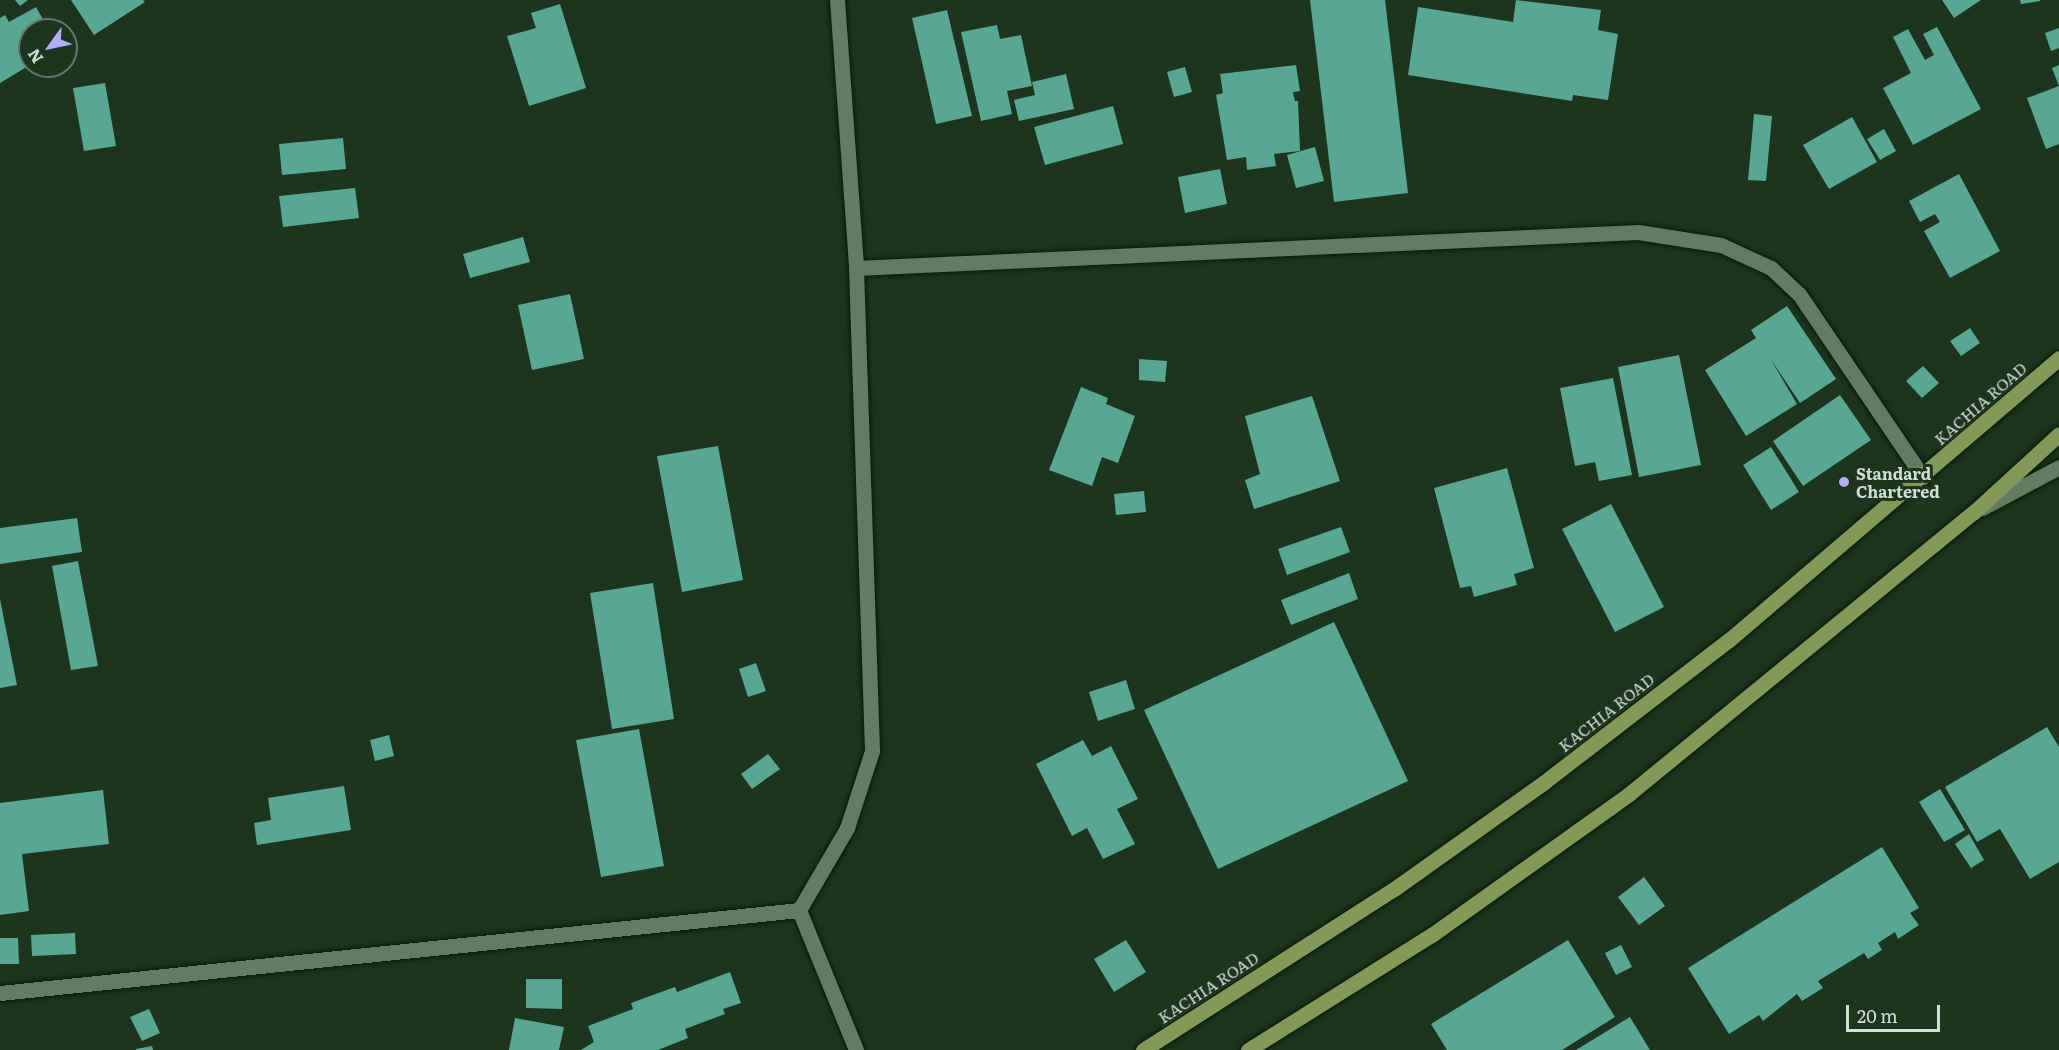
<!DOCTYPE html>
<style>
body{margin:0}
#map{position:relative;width:2059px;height:1050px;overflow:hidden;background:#1d341f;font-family:Literata,serif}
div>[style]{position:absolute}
.building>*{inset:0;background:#58a792}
.roads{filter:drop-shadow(0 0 2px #051b08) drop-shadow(0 0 2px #051b08)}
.minor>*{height:15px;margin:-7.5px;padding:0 7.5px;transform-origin:7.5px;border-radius:7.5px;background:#627c64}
.primary>*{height:15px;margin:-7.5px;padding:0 7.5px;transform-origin:7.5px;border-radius:7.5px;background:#849957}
.dots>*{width:16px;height:16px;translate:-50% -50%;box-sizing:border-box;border:3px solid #1d341f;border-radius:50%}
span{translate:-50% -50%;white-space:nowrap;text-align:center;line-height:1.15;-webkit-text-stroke:6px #1d341f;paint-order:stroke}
.street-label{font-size:16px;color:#d1dfd2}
.poi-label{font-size:16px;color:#d1dfd2;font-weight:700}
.left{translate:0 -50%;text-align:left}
.north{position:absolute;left:18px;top:18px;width:60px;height:60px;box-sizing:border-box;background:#1d341f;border:2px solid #657867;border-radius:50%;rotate:237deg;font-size:16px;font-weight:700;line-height:24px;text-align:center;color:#d1dfd2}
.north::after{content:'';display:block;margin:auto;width:21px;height:27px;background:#b2adf9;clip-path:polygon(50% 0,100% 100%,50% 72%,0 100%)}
.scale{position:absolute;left:1846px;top:1005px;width:94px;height:27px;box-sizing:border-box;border:3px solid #d1dfd2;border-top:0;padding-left:8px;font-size:18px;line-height:21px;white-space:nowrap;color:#d1dfd2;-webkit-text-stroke:4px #1d341f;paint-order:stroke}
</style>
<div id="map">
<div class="building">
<div style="clip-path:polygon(15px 0,28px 0,20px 6px)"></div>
<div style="clip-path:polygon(71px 0,143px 0,145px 2px,94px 35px)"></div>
<div style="clip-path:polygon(1310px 0,1385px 0,1408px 193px,1334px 202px)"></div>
<div style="clip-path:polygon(1516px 0,1601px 10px,1598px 30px,1618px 34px,1608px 100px,1573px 95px,1572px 101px,1408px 75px,1418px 7px,1513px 22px)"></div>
<div style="clip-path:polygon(1942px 0,1981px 0,1954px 18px)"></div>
<div style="clip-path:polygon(2020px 0,2040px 0,2040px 1px,2021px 4px)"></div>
<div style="clip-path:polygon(560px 4px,586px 88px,529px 106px,507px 36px,536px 28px,531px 13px)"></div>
<div style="clip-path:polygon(36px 7px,49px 30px,30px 30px,30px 65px,0 83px,0 18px,5px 15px,9px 22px)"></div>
<div style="clip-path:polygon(947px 10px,972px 116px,936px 124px,912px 18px)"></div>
<div style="clip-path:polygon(997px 25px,1000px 39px,1021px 35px,1032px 86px,1007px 91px,1012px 114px,981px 121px,961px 32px)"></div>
<div style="clip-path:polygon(1937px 27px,1981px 109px,1913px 145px,1883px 88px,1911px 73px,1893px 37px,1908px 29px,1925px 60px,1934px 55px,1923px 34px)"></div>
<div style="clip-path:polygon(2059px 28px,2059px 48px,2051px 51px,2045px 33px)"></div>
<div style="clip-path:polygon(1296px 65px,1300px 91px,1293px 92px,1295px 101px,1298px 101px,1300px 151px,1274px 154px,1276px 166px,1247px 170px,1246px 157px,1227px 160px,1216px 95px,1223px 93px,1220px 74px)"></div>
<div style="clip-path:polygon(2059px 65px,2059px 144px,2046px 149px,2027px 98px,2059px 86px,2052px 68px)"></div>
<div style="clip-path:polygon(1185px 67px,1192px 92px,1174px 97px,1167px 72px)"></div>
<div style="clip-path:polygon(1066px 74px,1074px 109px,1019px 121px,1014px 100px,1035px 95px,1032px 82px)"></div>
<div style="clip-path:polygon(105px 83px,116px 146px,84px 151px,73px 88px)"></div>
<div style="clip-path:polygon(1113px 106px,1123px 144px,1045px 165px,1034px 127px)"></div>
<div style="clip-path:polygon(1754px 114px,1772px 116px,1766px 181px,1748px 180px)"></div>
<div style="clip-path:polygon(1852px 117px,1877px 162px,1829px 189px,1803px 145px)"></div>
<div style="clip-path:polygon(1884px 129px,1896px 151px,1880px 160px,1867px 139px)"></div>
<div style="clip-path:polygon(343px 138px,346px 169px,282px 175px,279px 144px)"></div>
<div style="clip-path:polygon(1315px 147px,1324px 181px,1296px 188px,1287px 155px)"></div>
<div style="clip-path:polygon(1220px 169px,1227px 204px,1185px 213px,1178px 177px)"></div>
<div style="clip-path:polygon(1959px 174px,2000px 251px,1950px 278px,1924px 231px,1940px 222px,1935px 214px,1920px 222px,1909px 201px)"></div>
<div style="clip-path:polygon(355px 188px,359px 218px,283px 227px,279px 196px)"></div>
<div style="clip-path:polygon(523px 237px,530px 262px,470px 278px,463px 254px)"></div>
<div style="clip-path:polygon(570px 294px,584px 359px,532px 370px,518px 305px)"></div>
<div style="clip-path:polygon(1787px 306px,1836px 379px,1800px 403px,1770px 358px,1797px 404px,1746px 436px,1705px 370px,1756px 338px,1751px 330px)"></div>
<div style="clip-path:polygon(1970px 328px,1980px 343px,1961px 356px,1950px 341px)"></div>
<div style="clip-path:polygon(1679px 355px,1701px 465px,1639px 477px,1618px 367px)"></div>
<div style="clip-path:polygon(1139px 359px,1167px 361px,1165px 382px,1139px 380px)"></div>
<div style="clip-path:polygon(1923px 366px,1939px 383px,1922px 398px,1906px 381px)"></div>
<div style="clip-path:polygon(1613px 378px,1632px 475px,1599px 481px,1595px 462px,1575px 466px,1560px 388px)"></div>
<div style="clip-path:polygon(1081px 387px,1108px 398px,1106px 404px,1135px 416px,1118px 463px,1102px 457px,1092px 486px,1049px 470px)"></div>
<div style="clip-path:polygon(1840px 395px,1871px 440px,1803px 486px,1773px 441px)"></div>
<div style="clip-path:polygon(1312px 396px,1340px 481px,1254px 509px,1245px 480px,1260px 474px,1245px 416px)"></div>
<div style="clip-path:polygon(718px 446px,743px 580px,682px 592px,657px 456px)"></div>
<div style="clip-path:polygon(1771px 447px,1799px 492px,1771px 510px,1743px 465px)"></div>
<div style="clip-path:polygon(1507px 468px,1534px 568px,1514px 574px,1517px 585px,1474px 597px,1471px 586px,1460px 588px,1434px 488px)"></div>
<div style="clip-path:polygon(1144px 491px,1146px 512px,1116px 515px,1114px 494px)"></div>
<div style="clip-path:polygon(1611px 504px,1664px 607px,1615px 632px,1562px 529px)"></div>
<div style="clip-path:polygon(77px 518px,82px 552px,0 564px,0 528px)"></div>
<div style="clip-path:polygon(1341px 527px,1350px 552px,1287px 575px,1278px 549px)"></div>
<div style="clip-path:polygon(78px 561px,98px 666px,71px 670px,52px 566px)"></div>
<div style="clip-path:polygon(1349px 573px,1358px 599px,1291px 625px,1281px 600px)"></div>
<div style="clip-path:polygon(653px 583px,674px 719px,612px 729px,590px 593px)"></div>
<div style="clip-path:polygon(0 599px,17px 685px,0 688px)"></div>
<div style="clip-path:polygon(1334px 622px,1408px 781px,1218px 869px,1144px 710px)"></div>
<div style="clip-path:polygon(756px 663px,766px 691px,748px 697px,739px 669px)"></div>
<div style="clip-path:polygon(1126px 680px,1135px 709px,1098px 721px,1089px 692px)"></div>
<div style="clip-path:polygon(2047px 727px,2059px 747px,2059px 862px,2030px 879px,2000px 829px,1977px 842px,1945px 787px)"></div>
<div style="clip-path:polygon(639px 729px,664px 866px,601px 877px,576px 740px)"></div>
<div style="clip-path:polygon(389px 735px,394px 756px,375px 761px,370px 740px)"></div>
<div style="clip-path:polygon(1083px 740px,1092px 756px,1111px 746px,1138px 799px,1117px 809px,1135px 844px,1103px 859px,1087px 828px,1072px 836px,1036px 764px)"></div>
<div style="clip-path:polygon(768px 754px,780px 769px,752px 789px,741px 774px)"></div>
<div style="clip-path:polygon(344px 786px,351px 830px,257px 845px,254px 823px,271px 820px,268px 798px)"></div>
<div style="clip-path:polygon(1940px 789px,1965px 830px,1944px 842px,1919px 802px)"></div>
<div style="clip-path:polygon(103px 790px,109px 844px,22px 854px,29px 911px,0 915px,0 803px)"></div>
<div style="clip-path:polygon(1969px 834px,1984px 860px,1971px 868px,1955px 844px)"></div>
<div style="clip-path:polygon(1882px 847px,1919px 908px,1910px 913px,1919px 925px,1898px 939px,1895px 932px,1878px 943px,1882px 950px,1868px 959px,1864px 953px,1818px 981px,1823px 988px,1802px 1001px,1797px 994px,1763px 1021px,1759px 1015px,1729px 1034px,1688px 968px)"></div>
<div style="clip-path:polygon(1644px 877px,1665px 906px,1639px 925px,1618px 897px)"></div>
<div style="clip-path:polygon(75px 933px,76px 954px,32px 956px,31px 935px)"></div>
<div style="clip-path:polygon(0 938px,18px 938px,19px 964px,0 964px)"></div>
<div style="clip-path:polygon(1126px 940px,1146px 972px,1114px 992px,1094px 959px)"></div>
<div style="clip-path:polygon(1568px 940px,1615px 1017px,1562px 1050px,1447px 1050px,1431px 1024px)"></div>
<div style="clip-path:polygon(1621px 945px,1632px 967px,1616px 975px,1605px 953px)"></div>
<div style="clip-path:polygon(730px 972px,741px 1003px,723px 1009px,725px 1014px,685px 1029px,688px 1038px,658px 1050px,581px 1050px,594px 1042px,588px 1026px,633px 1009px,631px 1003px,675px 987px,677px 992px)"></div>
<div style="clip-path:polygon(526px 979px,562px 979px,562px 1009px,526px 1008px)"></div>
<div style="clip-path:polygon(149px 1009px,160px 1033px,142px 1041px,130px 1017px)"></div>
<div style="clip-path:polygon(1630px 1017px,1650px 1050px,1576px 1050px)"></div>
<div style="clip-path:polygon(515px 1018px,564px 1027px,559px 1050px,509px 1050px)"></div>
<div style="clip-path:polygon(152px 1046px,153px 1050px,136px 1050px,136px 1049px)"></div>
</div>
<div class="roads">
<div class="minor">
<div style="left:837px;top:0;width:269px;rotate:85.9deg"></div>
<div style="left:856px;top:268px;width:483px;rotate:88.1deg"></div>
<div style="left:872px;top:751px;width:81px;rotate:108deg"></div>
<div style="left:847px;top:828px;width:95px;rotate:120.3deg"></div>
<div style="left:799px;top:910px;width:151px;rotate:67.8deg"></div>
<div style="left:856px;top:268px;width:783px;rotate:-2.64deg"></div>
<div style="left:1638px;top:232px;width:84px;rotate:8.9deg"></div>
<div style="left:1721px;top:245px;width:55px;rotate:24.7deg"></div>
<div style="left:1771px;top:268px;width:38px;rotate:43deg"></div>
<div style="left:1799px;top:294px;width:221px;rotate:55.9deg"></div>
<div style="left:1982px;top:508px;width:87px;rotate:-28deg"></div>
<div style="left:0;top:993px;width:803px;rotate:-5.93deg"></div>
</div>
<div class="primary">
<div style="left:1143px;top:1050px;width:298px;rotate:-32.7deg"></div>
<div style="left:1394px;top:889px;width:183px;rotate:-35.4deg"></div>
<div style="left:1543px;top:783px;width:235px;rotate:-37.6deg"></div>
<div style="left:1729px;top:640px;width:434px;rotate:-40.5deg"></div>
<div style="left:1248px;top:1050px;width:218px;rotate:-32.1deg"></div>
<div style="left:1433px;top:934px;width:241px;rotate:-35.5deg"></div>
<div style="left:1629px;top:794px;width:446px;rotate:-39.3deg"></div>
<div style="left:1974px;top:512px;width:115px;rotate:-42.5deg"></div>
</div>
</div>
<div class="dots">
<div style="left:1844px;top:482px;background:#b2adf9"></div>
</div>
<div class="street-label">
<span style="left:1980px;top:403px;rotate:-41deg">KACHIA ROAD</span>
<span style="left:1606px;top:712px;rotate:-38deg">KACHIA ROAD</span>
<span style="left:1208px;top:987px;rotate:-33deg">KACHIA ROAD</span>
</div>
<div class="poi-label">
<span class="left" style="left:1856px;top:482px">Standard<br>Chartered</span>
</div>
<div class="north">N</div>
<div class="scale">20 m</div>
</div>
